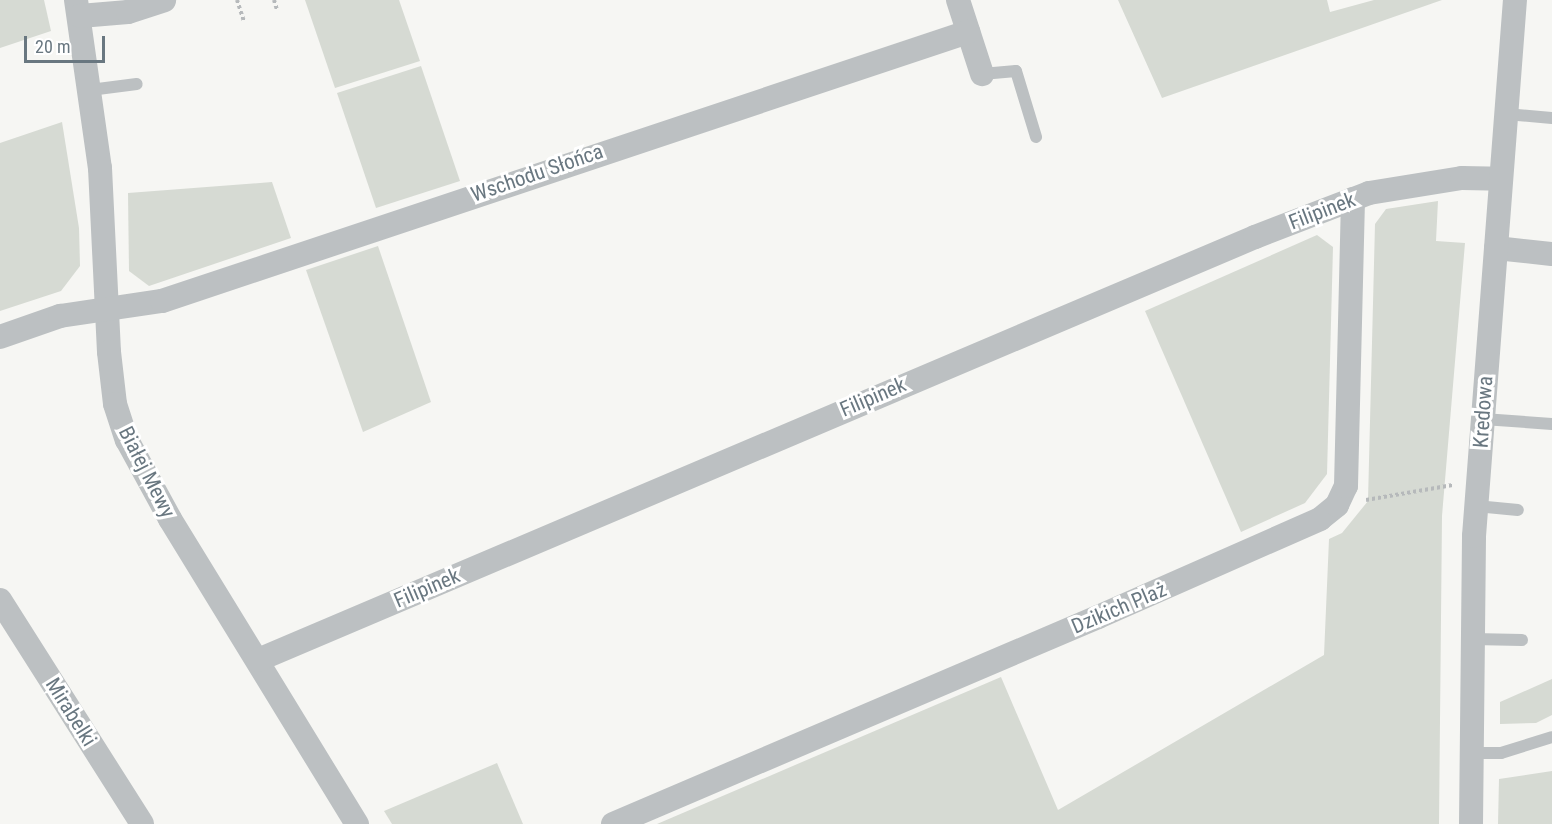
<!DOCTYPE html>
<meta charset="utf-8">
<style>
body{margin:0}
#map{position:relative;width:1552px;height:824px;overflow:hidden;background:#f6f6f3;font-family:"Roboto Condensed",sans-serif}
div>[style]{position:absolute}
.green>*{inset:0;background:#d6dad3}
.path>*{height:4px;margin-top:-2px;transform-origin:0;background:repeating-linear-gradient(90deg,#b6b9bb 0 3px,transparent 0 6px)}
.service>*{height:12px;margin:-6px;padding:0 6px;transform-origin:6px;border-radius:6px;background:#bcc0c2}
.minor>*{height:24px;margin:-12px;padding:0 12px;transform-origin:12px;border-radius:12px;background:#bcc0c2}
span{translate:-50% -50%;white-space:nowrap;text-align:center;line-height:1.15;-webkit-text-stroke:6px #fff;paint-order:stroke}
.street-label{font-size:21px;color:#697780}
.scale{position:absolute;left:24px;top:36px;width:81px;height:27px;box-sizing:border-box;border:3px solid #697780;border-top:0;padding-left:8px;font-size:18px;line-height:21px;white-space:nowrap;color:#697780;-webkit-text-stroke:4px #fff;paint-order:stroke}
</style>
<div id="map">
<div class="green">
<div style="clip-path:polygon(0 0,44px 0,51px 31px,0 48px)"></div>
<div style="clip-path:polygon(305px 0,399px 0,420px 61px,335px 88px)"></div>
<div style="clip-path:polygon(1118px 0,1327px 0,1330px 12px,1374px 0,1442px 0,1162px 98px)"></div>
<div style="clip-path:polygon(421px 66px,460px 181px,376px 208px,337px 93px)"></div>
<div style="clip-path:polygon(62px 122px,79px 228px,80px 266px,61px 291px,0 311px,0 143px)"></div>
<div style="clip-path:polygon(272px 182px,291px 238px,149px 286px,129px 271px,128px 193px)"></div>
<div style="clip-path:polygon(1438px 201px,1436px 241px,1465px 243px,1442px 516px,1439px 824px,657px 824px,1001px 677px,1058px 810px,1324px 655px,1329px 539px,1342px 533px,1368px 501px,1375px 224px,1386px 209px)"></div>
<div style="clip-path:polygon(1317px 235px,1333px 247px,1327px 474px,1305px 503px,1241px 532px,1145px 311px)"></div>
<div style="clip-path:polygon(378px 246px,431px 402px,363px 432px,306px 270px)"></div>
<div style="clip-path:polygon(1552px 679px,1552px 715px,1536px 723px,1500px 724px,1500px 702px)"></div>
<div style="clip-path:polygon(497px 763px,523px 824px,392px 824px,384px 811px)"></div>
<div style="clip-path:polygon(1552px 771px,1552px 824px,1498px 824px,1499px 779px)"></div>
</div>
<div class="path">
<div style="left:237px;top:0;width:22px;rotate:72deg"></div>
<div style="left:274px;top:0;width:10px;rotate:73deg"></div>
<div style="left:1366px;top:500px;width:88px;rotate:-9.8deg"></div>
</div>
<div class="service">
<div style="left:982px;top:74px;width:34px;rotate:-5deg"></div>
<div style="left:1016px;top:71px;width:69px;rotate:73.1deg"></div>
<div style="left:90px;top:90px;width:47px;rotate:-7.3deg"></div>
<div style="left:1506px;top:114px;width:46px;rotate:5deg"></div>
<div style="left:1483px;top:419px;width:69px;rotate:4.1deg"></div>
<div style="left:1476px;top:506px;width:42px;rotate:5.4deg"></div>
<div style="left:1473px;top:639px;width:49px;rotate:1.2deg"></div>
<div style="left:1472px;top:753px;width:29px"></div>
<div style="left:1501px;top:753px;width:53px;rotate:-17.4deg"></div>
</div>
<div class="minor">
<div style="left:76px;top:0;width:170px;rotate:81.9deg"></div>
<div style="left:100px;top:168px;width:184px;rotate:87.2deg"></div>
<div style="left:109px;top:352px;width:52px;rotate:83.4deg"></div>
<div style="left:115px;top:404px;width:38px;rotate:72deg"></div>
<div style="left:127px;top:440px;width:90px;rotate:61.4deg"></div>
<div style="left:170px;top:519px;width:358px;rotate:58.5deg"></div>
<div style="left:958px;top:0;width:78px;rotate:72deg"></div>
<div style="left:80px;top:16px;width:48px;rotate:-4.8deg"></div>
<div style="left:128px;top:12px;width:38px;rotate:-18deg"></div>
<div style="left:1496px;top:248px;width:56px;rotate:6.1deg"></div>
<div style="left:0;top:337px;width:64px;rotate:-19.3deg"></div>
<div style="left:60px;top:316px;width:103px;rotate:-8.4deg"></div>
<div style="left:162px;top:301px;width:850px;rotate:-18.46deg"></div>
<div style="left:0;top:600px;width:265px;rotate:57.6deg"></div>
<div style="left:258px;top:660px;width:1083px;rotate:-22.99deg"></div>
<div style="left:1255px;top:237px;width:122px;rotate:-21.1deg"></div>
<div style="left:1369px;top:193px;width:94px;rotate:-9.2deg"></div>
<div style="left:1462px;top:178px;width:39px;rotate:1deg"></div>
<div style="left:613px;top:824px;width:527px;rotate:-23.11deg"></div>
<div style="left:1098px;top:617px;width:243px;rotate:-23.8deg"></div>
<div style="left:1320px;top:519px;width:22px;rotate:-39deg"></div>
<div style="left:1337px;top:505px;width:21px;rotate:-65deg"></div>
<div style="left:1346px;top:486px;width:287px;rotate:-88.6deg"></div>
<div style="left:1471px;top:824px;width:288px;rotate:-89.4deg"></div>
<div style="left:1474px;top:536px;width:538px;rotate:-85.63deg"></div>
</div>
<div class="street-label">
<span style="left:537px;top:173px;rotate:-19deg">Wschodu Słońca</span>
<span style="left:1322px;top:211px;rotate:-21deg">Filipinek</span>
<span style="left:873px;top:397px;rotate:-23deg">Filipinek</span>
<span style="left:1483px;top:412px;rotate:-86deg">Kredowa</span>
<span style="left:147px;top:472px;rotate:63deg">Białej Mewy</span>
<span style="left:427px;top:588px;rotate:-23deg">Filipinek</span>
<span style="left:1119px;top:608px;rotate:-23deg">Dzikich Plaż</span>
<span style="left:71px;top:712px;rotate:58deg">Mirabelki</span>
</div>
<div class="scale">20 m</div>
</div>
